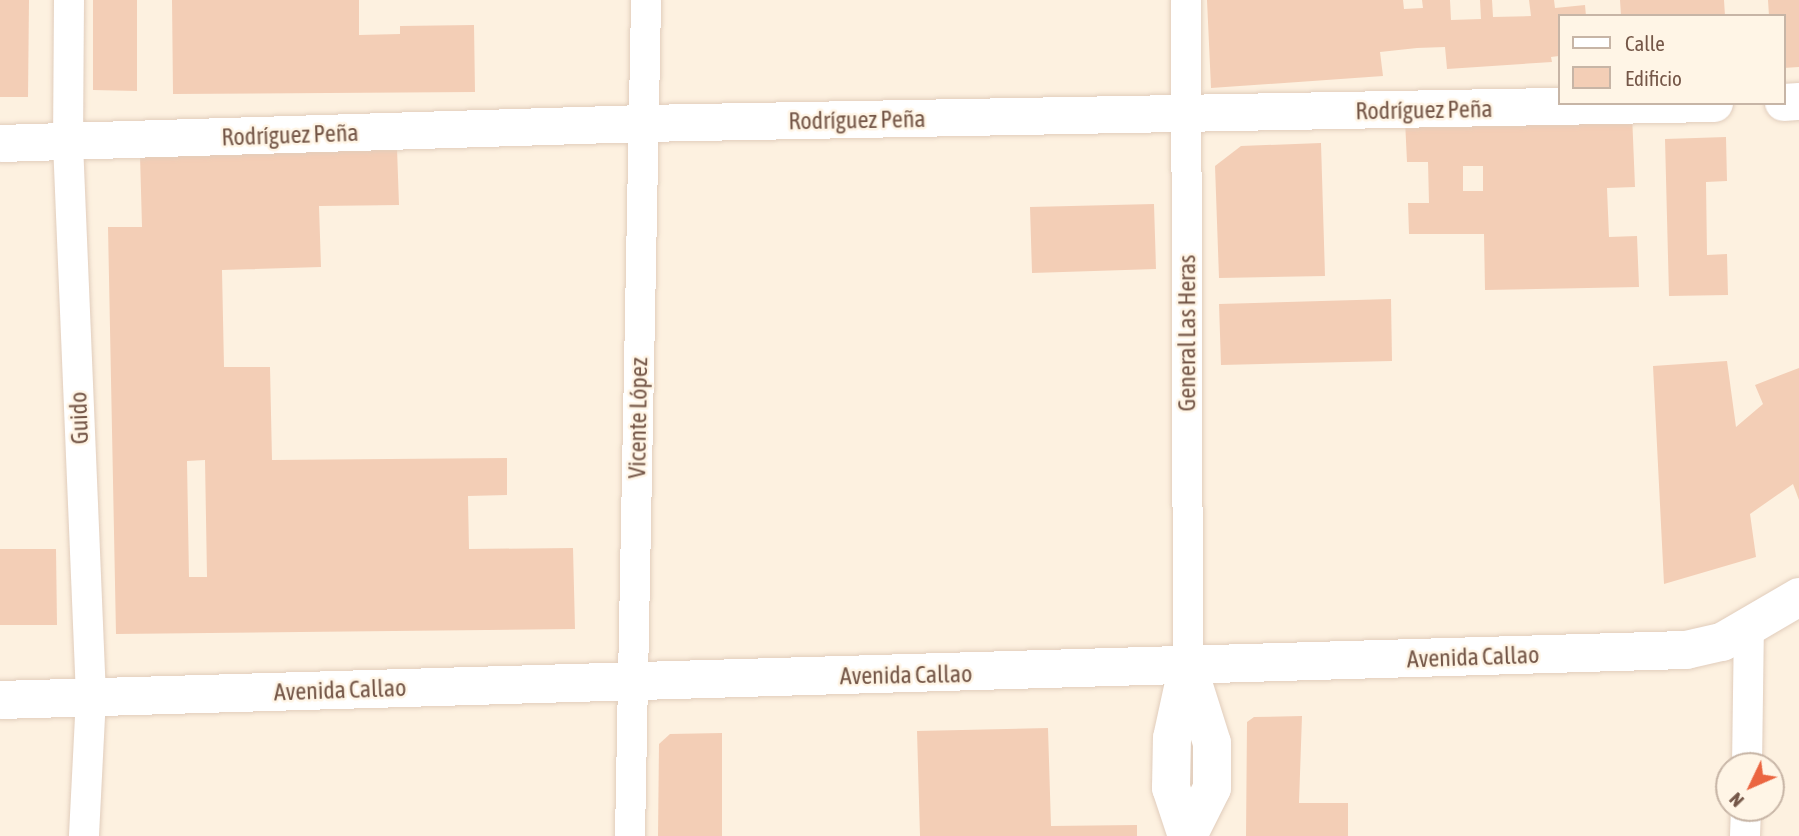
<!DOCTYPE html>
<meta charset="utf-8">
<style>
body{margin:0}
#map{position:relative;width:1799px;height:836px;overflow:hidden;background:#fdf1e0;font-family:"Asap Condensed",sans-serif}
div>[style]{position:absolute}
.building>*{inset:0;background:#f3ceb6}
.roads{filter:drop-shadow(0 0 2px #e1cdbc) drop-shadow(0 0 2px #e1cdbc)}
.minor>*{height:30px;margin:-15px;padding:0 15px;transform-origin:15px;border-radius:15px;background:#fff}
.tertiary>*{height:37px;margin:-18.5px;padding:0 18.5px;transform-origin:18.5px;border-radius:18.5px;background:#fff}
.secondary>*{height:38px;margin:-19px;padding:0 19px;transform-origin:19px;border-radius:19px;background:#fff}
span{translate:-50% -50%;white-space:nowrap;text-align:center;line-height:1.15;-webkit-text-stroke:5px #fff5e6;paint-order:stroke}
.street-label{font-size:24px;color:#745647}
.legend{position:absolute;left:1558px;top:14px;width:228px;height:91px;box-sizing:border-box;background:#fff5e6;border:2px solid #c7b5a6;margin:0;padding:9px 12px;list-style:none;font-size:21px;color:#745647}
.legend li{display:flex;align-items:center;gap:14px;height:35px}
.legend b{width:35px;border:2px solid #c7b5a6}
.north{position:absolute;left:1715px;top:752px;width:70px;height:70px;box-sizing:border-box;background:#fff5e6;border:2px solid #c7b5a6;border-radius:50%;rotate:226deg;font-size:19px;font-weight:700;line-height:28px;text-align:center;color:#745647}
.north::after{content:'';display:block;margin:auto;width:24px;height:32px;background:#eb6540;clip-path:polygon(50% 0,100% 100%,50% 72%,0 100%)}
</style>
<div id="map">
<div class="building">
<div style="clip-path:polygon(0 0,29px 0,28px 97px,0 97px)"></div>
<div style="clip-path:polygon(93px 0,137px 0,137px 91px,93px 90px)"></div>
<div style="clip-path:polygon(172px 0,359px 0,359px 35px,400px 34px,400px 26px,474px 25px,475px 92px,173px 94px)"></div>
<div style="clip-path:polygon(1207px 0,1403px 0,1404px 9px,1423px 8px,1422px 0,1450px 0,1451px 20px,1481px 19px,1480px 0,1492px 0,1493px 17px,1531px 16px,1529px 0,1554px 0,1555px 8px,1585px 5px,1586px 16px,1559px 16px,1559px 56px,1551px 57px,1552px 62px,1447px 69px,1445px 47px,1417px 48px,1380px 52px,1383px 76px,1211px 88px)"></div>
<div style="clip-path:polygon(1620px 0,1724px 0,1725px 16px,1621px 16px)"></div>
<div style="clip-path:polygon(1768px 0,1799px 0,1799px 67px,1783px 68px,1783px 16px,1769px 16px)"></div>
<div style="clip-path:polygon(evenodd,1632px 114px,1635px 187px,1607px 188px,1609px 237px,1637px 236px,1639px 287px,1485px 290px,1484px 234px,1409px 234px,1408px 203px,1429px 203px,1428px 162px,1407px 162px,1405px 120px,1632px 114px,1463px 166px,1483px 166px,1483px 191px,1463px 191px,1463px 166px)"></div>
<div style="clip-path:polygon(1726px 137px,1727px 181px,1706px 182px,1707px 255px,1727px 254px,1728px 295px,1669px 296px,1665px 139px)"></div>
<div style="clip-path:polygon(1321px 143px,1325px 276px,1219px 278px,1215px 166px,1241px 146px)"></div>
<div style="clip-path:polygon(evenodd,397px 148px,399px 205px,319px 206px,321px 267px,222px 270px,224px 367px,270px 367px,272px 460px,507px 458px,507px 495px,468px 496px,469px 549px,573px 548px,575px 629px,116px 634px,108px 227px,142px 227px,140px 155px,397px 148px,205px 460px,207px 577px,189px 577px,187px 461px,205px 460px)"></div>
<div style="clip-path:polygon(1154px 204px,1156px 269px,1032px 273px,1030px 207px)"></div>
<div style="clip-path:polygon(1391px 299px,1392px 361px,1221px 365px,1219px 304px)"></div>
<div style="clip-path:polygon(1727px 361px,1736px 427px,1763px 404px,1755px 385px,1799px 368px,1799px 500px,1793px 484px,1750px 514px,1756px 557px,1664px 584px,1653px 366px)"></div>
<div style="clip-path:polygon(0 549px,56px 549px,57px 625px,0 625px)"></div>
<div style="clip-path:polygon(1302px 716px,1299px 803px,1348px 803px,1348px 836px,1246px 836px,1247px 722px,1254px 717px)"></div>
<div style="clip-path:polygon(1048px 728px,1051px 826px,1137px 825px,1137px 836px,920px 836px,917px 731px)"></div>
<div style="clip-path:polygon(722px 733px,722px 836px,658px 836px,659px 744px,670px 734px)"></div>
</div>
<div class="roads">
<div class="minor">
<div style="left:69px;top:0;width:143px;rotate:90.4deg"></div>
<div style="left:68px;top:143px;width:554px;rotate:87.62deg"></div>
<div style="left:91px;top:697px;width:139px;rotate:92.9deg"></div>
<div style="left:1186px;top:0;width:667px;rotate:89.83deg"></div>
<div style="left:1747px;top:766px;width:138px;rotate:-89.2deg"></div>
<div style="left:630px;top:836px;width:836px;rotate:-88.9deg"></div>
<div style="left:1745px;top:836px;width:28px;rotate:-88deg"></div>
</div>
<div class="tertiary">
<div style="left:1783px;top:102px;width:16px;rotate:-4deg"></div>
<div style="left:0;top:143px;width:642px;rotate:-1.78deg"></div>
<div style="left:642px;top:123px;width:1072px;rotate:-1.07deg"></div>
</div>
<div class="secondary">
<div style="left:1188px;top:667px;width:80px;rotate:72.5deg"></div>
<div style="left:1212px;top:743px;width:45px;rotate:90deg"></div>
<div style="left:1212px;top:788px;width:54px;rotate:116.6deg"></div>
<div style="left:0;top:700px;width:1687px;rotate:-1.7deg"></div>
<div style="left:1686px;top:650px;width:37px;rotate:-13deg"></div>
<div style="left:1722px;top:642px;width:89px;rotate:-30.3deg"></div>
<div style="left:1187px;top:836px;width:51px;rotate:-108.4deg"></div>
<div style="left:1171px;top:788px;width:50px;rotate:-88.9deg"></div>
<div style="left:1172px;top:738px;width:71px;rotate:-77.7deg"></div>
</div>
</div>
<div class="street-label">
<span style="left:1424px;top:110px;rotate:-1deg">Rodríguez Peña</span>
<span style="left:857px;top:120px;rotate:-1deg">Rodríguez Peña</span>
<span style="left:290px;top:135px;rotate:-2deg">Rodríguez Peña</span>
<span style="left:1187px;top:333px;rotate:-90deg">General Las Heras</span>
<span style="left:79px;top:418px;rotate:-92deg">Guido</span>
<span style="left:638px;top:418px;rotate:-89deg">Vicente López</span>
<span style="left:1473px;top:657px;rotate:-2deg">Avenida Callao</span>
<span style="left:906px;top:675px;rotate:-1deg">Avenida Callao</span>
<span style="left:340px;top:690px;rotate:-2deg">Avenida Callao</span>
</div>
<ul class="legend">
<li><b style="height:9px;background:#fff"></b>Calle</li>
<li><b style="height:19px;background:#f3ceb6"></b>Edificio</li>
</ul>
<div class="north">N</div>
</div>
